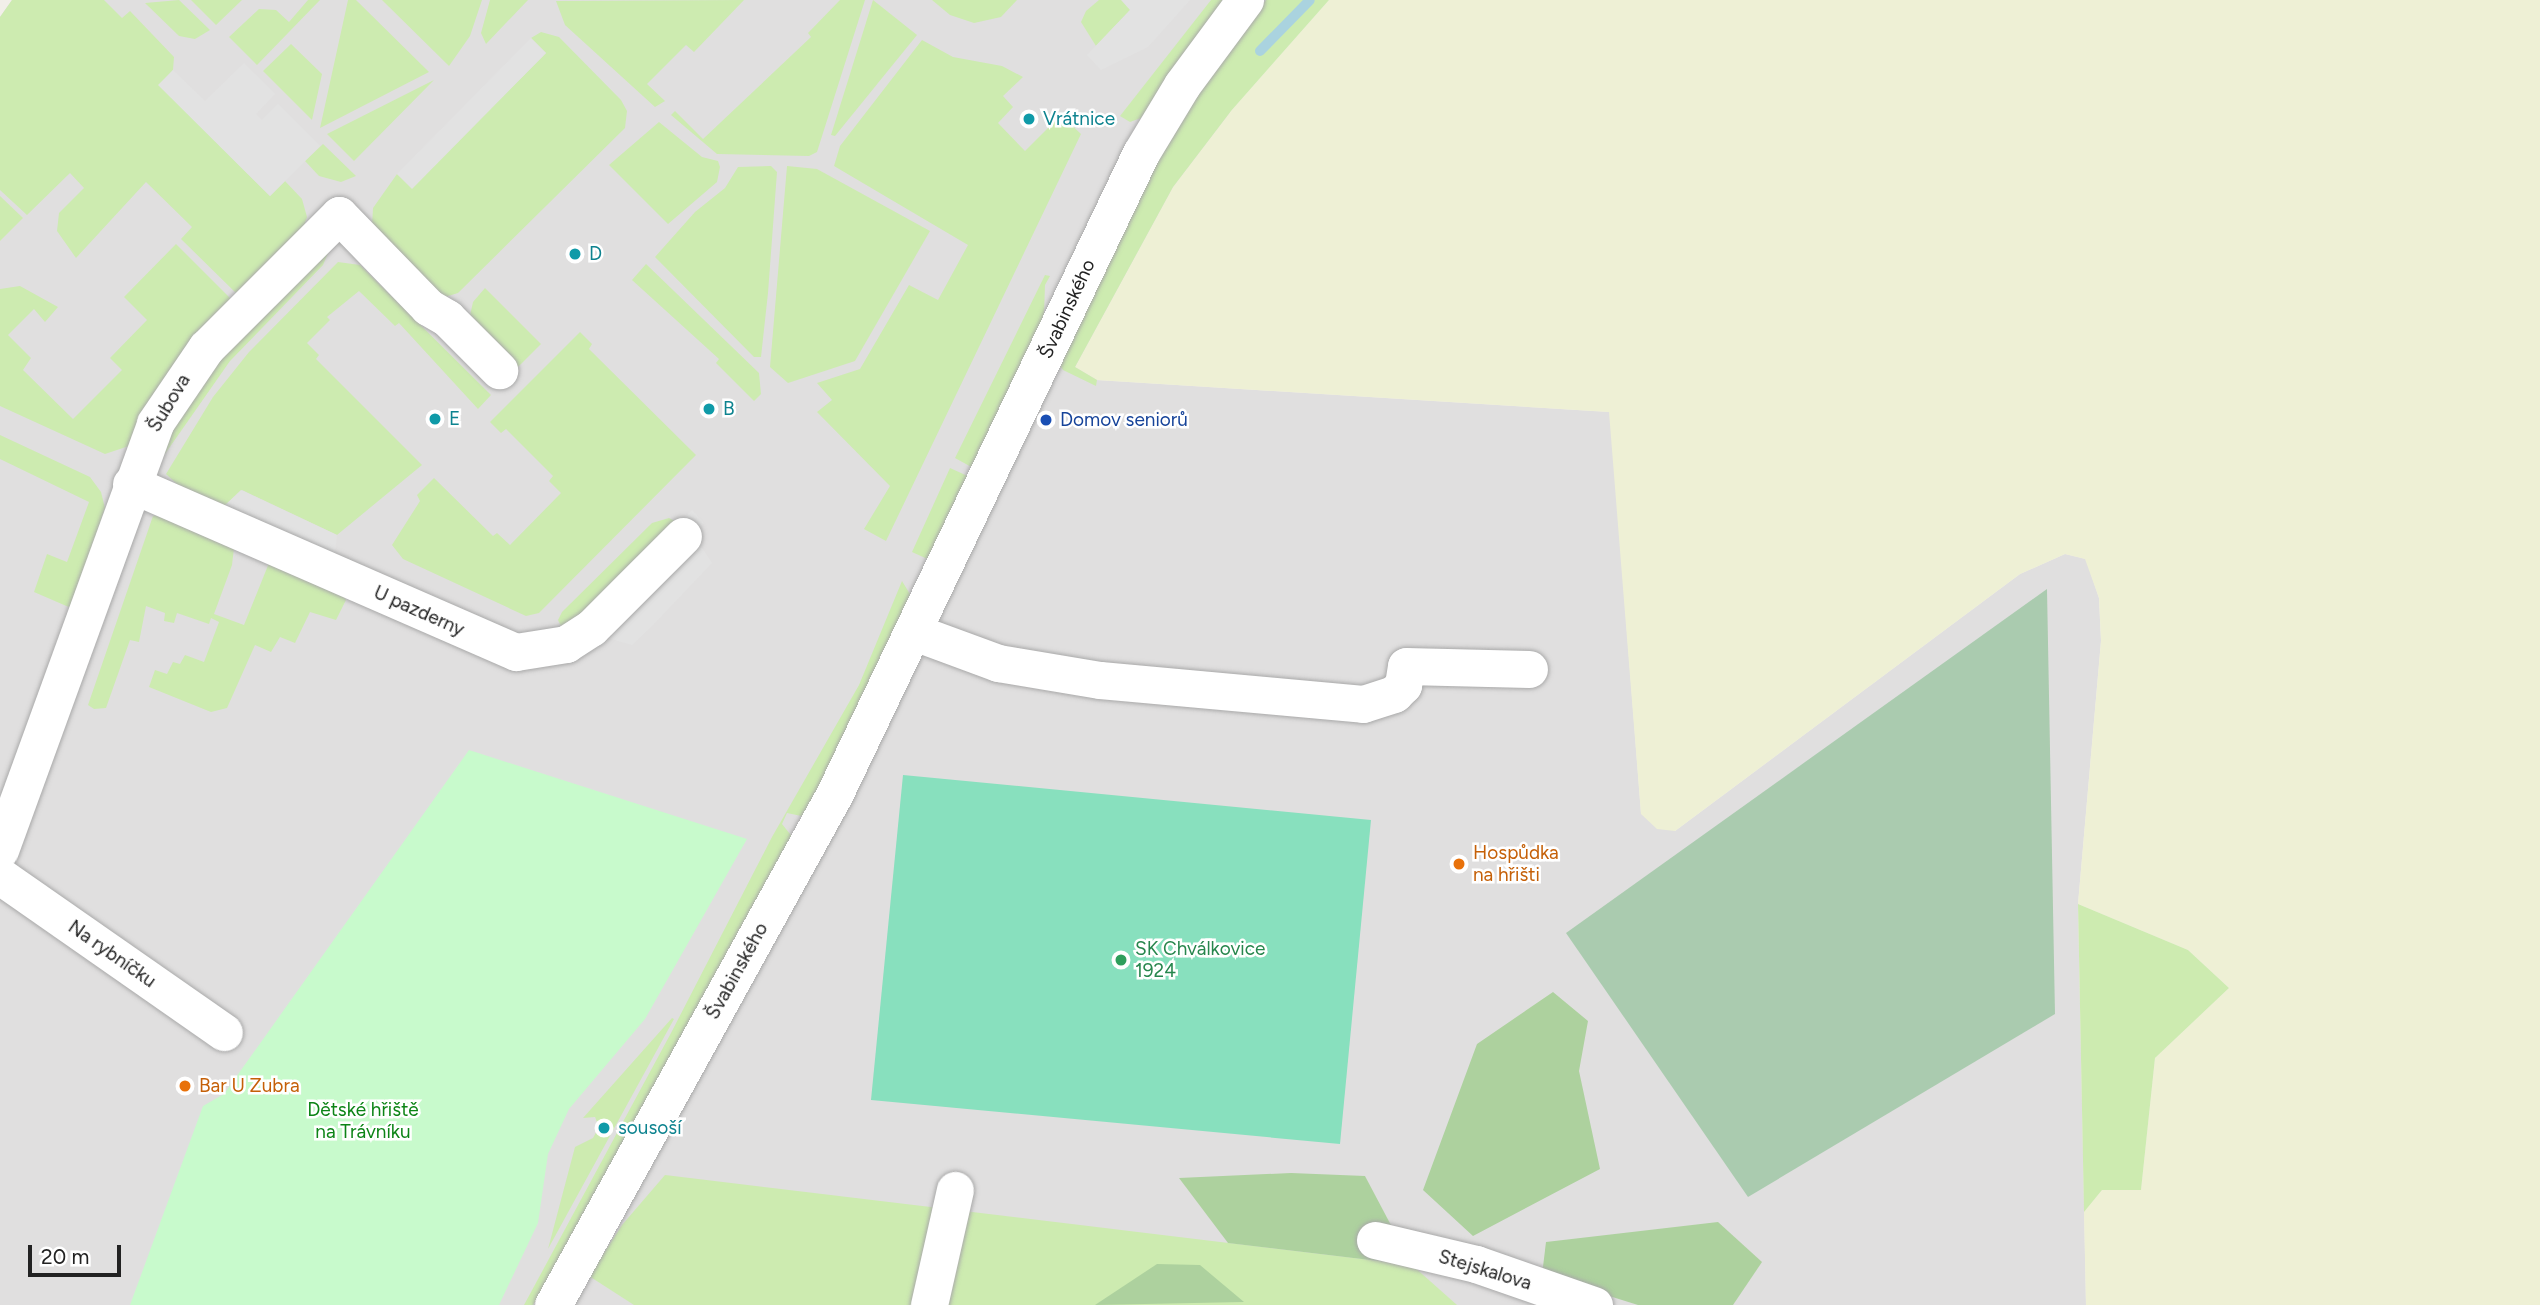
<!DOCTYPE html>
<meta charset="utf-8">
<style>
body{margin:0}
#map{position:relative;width:2540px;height:1305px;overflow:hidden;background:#f2efe9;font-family:Figtree,sans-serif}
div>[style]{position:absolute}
.residential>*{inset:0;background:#e0dfdf}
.farmland>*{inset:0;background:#eef0d5}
.grass>*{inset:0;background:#cdebb0}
.forest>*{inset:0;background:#add19e}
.cemetery>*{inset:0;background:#aacbaf}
.park>*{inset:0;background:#c8facc}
.pitch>*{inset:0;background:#88e0be}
.parking>*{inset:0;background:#e2e2e2}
.stream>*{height:10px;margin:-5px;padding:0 5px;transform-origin:5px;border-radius:5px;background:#aad3df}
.roads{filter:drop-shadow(0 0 2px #a9a9a9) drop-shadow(0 0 2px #a9a9a9)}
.minor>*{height:37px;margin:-18.5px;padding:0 18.5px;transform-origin:18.5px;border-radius:18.5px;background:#fff}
.dots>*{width:19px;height:19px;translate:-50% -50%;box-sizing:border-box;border:4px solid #fff;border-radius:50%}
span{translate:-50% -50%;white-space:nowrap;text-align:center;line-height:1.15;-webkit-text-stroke:5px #fff;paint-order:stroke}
.culture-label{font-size:19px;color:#0d838f}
.left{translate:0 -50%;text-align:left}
.street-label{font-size:19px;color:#222}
.transit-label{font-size:19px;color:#164399}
.food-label{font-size:19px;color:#c56008}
.leisure-label{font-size:19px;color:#27864d}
.park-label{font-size:19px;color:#0c8416}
.scale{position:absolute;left:28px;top:1245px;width:93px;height:32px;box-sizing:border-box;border:4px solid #222;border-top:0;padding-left:9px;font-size:21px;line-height:24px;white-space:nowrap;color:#222;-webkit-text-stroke:5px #fff;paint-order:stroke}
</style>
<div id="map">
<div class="residential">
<div style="clip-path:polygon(12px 0,1286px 0,1097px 380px,1610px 412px,1641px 813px,1675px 831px,2020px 574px,2065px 554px,2086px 559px,2099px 598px,2101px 641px,2078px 904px,2086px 1305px,0 1305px,0 17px)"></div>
</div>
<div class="farmland">
<div style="clip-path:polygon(1329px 0,2540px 0,2540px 1305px,2086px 1305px,2084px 1212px,2102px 1190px,2141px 1190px,2155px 1058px,2229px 988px,2188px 950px,2078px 904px,2101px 641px,2099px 598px,2085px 559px,2065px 554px,2020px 574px,1675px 831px,1657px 829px,1641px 814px,1609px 412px,1097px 380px,1075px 367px,1173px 187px,1231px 111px)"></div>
</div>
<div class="grass">
<div style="clip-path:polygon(12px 0,104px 0,122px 18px,130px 11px,174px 57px,173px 70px,159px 85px,270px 196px,285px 181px,302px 199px,307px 217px,303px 229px,238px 295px,181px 239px,192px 227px,146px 182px,76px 258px,57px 231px,59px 213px,84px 188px,70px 173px,27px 215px,0 190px,0 17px)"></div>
<div style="clip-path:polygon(179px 0,210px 30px,195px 39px,179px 36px,145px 3px)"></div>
<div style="clip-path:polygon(191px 0,242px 0,216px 25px)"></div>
<div style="clip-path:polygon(308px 0,320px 0,257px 65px,229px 37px,259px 9px,276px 10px,289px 22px)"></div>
<div style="clip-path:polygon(348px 0,356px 0,429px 72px,320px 128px)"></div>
<div style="clip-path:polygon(382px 0,482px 0,470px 36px,449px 66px)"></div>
<div style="clip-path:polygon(490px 0,528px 0,486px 44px,481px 33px)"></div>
<div style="clip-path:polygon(744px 0,694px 52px,686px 45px,647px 84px,665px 101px,655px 107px,565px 25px,556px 1px)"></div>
<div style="clip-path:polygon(840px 0,865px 0,817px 152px,809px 156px,717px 154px,671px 115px,675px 111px,703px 139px,811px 37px,808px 33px)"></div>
<div style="clip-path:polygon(873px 0,917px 35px,835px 136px,831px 135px)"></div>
<div style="clip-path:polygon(932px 0,1017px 0,1001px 17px,974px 23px,950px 15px)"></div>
<div style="clip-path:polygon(1099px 0,1125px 0,1132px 8px,1096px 46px,1081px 22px,1086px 11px)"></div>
<div style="clip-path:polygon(1211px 0,1228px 0,1141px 118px,1130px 122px,1120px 116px)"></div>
<div style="clip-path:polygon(1266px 0,1329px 0,1231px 111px,1173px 187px,1075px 367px,1097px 380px,1096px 386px,1063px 370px,1058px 362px,1134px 202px,1186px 107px)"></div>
<div style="clip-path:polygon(541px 32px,559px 37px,621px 100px,627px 111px,625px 128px,458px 293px,442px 298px,372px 225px,373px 208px,397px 174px,412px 188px,546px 53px,531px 38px)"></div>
<div style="clip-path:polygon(922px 40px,953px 57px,1002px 66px,1023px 77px,1003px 96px,1013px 107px,998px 123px,1025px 151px,1061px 115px,1081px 134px,886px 541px,864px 529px,890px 486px,817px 412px,832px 400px,817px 383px,860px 369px,909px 285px,938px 300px,968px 245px,834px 166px,840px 146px)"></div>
<div style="clip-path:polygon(291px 44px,322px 74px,312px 120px,263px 71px)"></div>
<div style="clip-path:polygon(434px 80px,354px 161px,327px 134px)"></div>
<div style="clip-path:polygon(659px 122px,702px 157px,718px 161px,720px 167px,717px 182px,668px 224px,609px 165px)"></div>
<div style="clip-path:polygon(323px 144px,356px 176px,341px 182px,319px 176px,305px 161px)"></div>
<div style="clip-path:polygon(771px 166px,777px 172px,768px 293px,761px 357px,754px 357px,655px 257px,695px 212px,725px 188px,738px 167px)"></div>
<div style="clip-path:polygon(787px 166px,817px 169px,930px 231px,855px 361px,788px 383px,770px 367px)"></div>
<div style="clip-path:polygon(0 196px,23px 218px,0 241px)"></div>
<div style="clip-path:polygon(176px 244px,232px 300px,129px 446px,105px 454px,0 406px,0 289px,20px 286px,58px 307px,45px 322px,34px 309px,8px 335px,31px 358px,23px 370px,73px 419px,122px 370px,110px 358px,147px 320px,124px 297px)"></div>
<div style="clip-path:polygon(329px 251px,323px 265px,230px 361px,160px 461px,161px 448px,209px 368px)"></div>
<div style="clip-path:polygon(338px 262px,360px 265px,491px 395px,478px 409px,399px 323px,395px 326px,359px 291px,327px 317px,330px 320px,307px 343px,319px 355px,316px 359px,422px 465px,337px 535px,242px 490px,222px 508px,179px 486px,166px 474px,213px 397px,249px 352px)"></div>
<div style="clip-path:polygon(646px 264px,759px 373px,761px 394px,754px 401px,716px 363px,719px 359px,632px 280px)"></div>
<div style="clip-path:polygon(1045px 275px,1050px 276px,1045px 285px,1044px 315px,975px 469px,955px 458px)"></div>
<div style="clip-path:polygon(485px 288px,541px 344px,512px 373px,469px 320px,473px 302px)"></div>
<div style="clip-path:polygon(580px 332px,592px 344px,589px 349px,696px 455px,539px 613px,526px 616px,403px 559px,392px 545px,420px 501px,417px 495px,434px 478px,493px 536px,497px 533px,510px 545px,561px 493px,549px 481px,553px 476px,506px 429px,501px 433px,490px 422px)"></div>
<div style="clip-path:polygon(0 435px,90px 477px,101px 492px,105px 508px,71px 608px,34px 592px,47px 554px,67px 562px,89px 502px,0 459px)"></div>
<div style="clip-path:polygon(950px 468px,972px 478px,934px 562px,912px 552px)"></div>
<div style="clip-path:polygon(162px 515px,234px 548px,232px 565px,214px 614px,244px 625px,269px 563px,342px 594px,346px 600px,336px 620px,310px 612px,295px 643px,280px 637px,271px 652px,255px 645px,227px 708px,211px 712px,149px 687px,155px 670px,167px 674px,173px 662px,180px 664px,185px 655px,204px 662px,219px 622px,211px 618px,209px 624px,177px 613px,174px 623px,164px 621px,165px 613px,146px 606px,139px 642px,130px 640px,106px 708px,94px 709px,88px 705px,153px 516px)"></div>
<div style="clip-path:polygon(669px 518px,678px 523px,573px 628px,562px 628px,558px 620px,562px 612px,652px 523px)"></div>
<div style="clip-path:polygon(902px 581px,913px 599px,806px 817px,787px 813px,782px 824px,794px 839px,533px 1305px,524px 1305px,671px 1033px,772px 837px,859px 685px)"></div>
<div style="clip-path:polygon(2078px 904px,2188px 950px,2229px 988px,2155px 1058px,2141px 1190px,2102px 1190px,2084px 1212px)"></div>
<div style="clip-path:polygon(672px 1018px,674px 1019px,548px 1249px,575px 1147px,593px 1138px,599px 1127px,595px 1117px,583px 1118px)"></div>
<div style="clip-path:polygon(665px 1175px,1412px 1265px,1457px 1305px,634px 1305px,589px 1276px,622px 1225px)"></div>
</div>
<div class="forest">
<div style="clip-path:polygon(1553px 992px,1588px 1021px,1579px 1071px,1600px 1169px,1473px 1236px,1423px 1190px,1477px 1044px)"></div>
<div style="clip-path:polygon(1291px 1173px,1365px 1176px,1412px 1265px,1228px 1243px,1179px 1178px)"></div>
<div style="clip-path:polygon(1718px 1222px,1762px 1262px,1733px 1305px,1638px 1305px,1542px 1275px,1546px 1242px)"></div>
<div style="clip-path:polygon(1157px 1264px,1200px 1265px,1244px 1302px,1095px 1305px)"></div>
</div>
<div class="cemetery">
<div style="clip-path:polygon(2047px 589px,2055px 1014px,1748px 1197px,1566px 933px)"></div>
</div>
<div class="park">
<div style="clip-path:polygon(469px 750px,747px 839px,645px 1019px,569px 1109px,548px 1154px,538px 1223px,499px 1305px,130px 1305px,203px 1106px,224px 1094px)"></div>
</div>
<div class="pitch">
<div style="clip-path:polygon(903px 775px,1371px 820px,1340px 1144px,871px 1100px)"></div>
</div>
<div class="parking">
<div style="clip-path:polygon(1121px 0,1190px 0,1148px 47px,1101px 70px,1087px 55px,1130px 10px)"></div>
<div style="clip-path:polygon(531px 38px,546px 53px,412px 189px,397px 174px)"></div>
<div style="clip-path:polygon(244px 63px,275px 94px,256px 114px,262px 120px,278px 104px,320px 146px,270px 196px,158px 85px,173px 70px,205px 101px)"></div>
<div style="clip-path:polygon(241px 490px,337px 535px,334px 560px,222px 508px)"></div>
<div style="clip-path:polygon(692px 510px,704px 523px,692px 533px,712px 563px,652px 626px,632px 645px,573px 628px)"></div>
</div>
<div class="stream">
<div style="left:1260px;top:51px;width:71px;rotate:-45.6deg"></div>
</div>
<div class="roads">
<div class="minor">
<div style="left:131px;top:484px;width:420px;rotate:23.6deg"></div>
<div style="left:516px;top:652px;width:51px;rotate:-9.1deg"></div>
<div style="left:566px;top:644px;width:30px;rotate:-33deg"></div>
<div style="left:591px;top:628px;width:130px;rotate:-45deg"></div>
<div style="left:914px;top:632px;width:90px;rotate:20.3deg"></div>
<div style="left:998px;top:663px;width:103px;rotate:9.5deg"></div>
<div style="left:1100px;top:680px;width:264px;rotate:5.2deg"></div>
<div style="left:1363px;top:704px;width:33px;rotate:-18deg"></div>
<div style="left:1394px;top:694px;width:13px;rotate:-45deg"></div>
<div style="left:1403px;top:685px;width:19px;rotate:-81deg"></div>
<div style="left:1406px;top:666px;width:123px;rotate:1.4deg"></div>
<div style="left:0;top:850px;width:454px;rotate:-70deg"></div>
<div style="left:155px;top:423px;width:91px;rotate:-55.8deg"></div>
<div style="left:206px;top:348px;width:188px;rotate:-45deg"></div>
<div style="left:339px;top:215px;width:128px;rotate:45.9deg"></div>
<div style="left:428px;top:307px;width:22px;rotate:30deg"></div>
<div style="left:447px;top:318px;width:74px;rotate:45deg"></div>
<div style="left:0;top:876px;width:273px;rotate:34.9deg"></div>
<div style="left:1375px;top:1240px;width:104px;rotate:13.4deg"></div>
<div style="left:1476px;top:1264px;width:125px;rotate:19.2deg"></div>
<div style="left:553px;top:1305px;width:585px;rotate:-61.15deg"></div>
<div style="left:835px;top:793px;width:709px;rotate:-64.45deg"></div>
<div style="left:1141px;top:153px;width:79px;rotate:-58.9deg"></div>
<div style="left:1182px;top:85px;width:106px;rotate:-53.5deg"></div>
<div style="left:929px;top:1305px;width:118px;rotate:-77.3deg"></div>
</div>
</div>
<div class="dots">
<div style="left:1029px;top:119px;background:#0f9aa8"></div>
<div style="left:575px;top:254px;background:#0f9aa8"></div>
<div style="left:709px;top:409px;background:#0f9aa8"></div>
<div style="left:435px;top:419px;background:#0f9aa8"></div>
<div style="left:1046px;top:420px;background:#1a4fb4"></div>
<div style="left:1459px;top:864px;background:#e8710a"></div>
<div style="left:1121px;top:960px;background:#2e9e5b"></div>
<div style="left:185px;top:1086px;background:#e8710a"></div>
<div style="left:604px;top:1128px;background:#0f9aa8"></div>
</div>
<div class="culture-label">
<span class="left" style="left:1043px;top:119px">Vrátnice</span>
<span class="left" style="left:589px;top:254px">D</span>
<span class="left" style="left:723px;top:409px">B</span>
<span class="left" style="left:449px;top:419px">E</span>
<span class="left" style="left:618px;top:1128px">sousoší</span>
</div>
<div class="street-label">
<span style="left:1067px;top:309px;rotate:-65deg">Švabinského</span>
<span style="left:169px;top:403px;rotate:-59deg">Šubova</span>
<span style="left:419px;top:611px;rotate:24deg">U pazderny</span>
<span style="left:112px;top:954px;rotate:35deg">Na rybníčku</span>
<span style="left:737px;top:971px;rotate:-61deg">Švabinského</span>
<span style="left:1485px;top:1270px;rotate:17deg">Stejskalova</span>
</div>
<div class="transit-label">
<span class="left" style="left:1060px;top:420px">Domov seniorů</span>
</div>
<div class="food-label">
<span class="left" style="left:1473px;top:864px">Hospůdka<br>na hřišti</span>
<span class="left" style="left:199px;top:1086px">Bar U Zubra</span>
</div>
<div class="leisure-label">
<span class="left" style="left:1135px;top:960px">SK Chválkovice<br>1924</span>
</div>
<div class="park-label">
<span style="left:363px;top:1121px">Dětské hřiště<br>na Trávníku</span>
</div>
<div class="scale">20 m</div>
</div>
